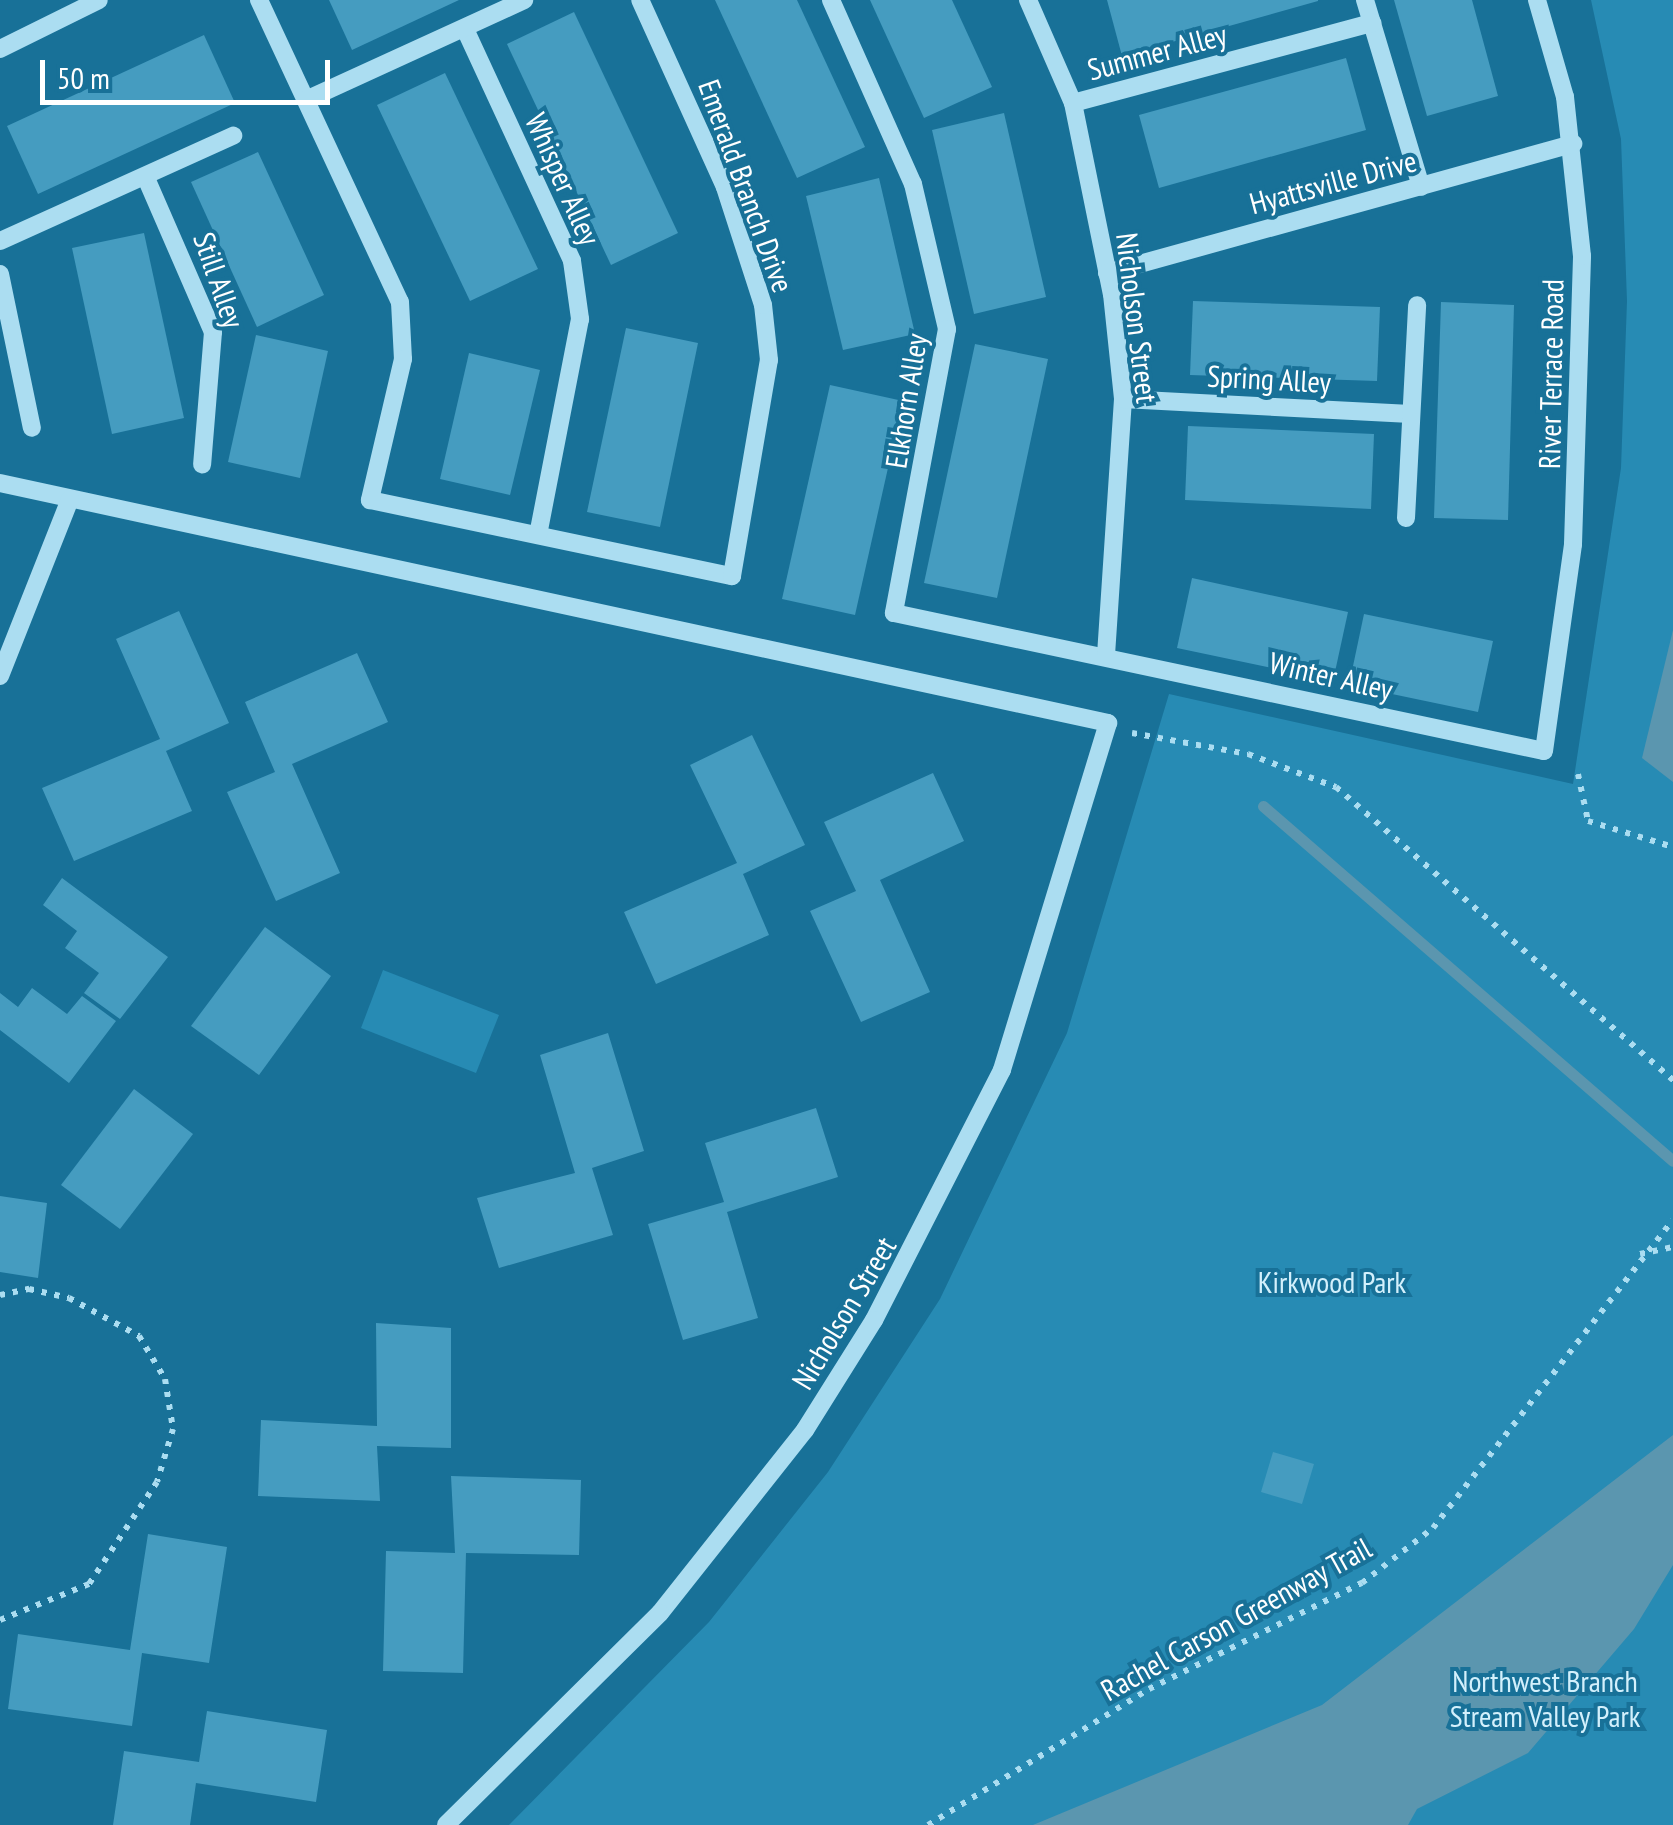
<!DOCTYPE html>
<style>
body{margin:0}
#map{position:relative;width:1673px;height:1825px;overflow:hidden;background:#187198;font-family:"PT Sans Narrow",sans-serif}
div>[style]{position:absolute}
.green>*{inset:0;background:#278bb4}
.water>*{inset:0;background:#5b96af}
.stream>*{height:11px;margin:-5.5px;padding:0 5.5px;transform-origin:5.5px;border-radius:5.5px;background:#5b96af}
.building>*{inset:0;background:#459cc0}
.path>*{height:6px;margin-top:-3px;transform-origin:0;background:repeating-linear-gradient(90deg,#abddf1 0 5px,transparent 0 13px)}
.minor>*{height:18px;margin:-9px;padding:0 9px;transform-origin:9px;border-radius:9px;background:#abddf1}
span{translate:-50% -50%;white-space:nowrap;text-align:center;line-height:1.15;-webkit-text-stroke:8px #187198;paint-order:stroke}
.street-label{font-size:30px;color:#fff}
.park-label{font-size:30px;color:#d3f0fc}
.scale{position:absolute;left:40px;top:60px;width:290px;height:45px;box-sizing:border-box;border:5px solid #fff;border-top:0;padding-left:12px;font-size:30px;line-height:35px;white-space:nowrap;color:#fff;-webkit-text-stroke:8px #187198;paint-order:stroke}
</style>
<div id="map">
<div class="green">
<div style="clip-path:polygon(1591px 0,1673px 0,1673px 1825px,509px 1825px,709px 1622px,828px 1472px,940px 1299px,1067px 1033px,1169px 694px,1573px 784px,1621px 468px,1627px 301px,1621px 139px)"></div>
<div style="clip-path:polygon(383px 970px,499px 1015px,476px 1073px,361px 1028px)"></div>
</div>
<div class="water">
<div style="clip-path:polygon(1673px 630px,1673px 782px,1642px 758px)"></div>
<div style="clip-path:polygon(1673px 1435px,1673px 1565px,1634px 1629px,1528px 1753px,1417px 1809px,1408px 1825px,1033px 1825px,1322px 1705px)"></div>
</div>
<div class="stream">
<div style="left:1263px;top:806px;width:542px;rotate:40.89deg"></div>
</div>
<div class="building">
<div style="clip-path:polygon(329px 0,459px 0,352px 50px)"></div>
<div style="clip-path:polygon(715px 0,797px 0,865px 147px,797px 178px)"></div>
<div style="clip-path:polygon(870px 0,952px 0,992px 87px,924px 118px)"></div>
<div style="clip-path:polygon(1107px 0,1318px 0,1318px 1px,1122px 56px)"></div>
<div style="clip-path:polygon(1394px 0,1472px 0,1498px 96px,1427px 116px)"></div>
<div style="clip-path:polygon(574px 12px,678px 233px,611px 265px,507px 44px)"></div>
<div style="clip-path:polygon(204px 35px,235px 103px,38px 194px,7px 126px)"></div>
<div style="clip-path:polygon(1346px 58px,1366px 130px,1159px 188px,1139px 115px)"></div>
<div style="clip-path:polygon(445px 73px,538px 269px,470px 301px,377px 105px)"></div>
<div style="clip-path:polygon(1004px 113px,1046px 297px,974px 314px,932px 130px)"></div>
<div style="clip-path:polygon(258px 152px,324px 295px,257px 327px,191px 182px)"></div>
<div style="clip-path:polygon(879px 178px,915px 334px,843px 350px,806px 196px)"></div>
<div style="clip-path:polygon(144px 233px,184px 418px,112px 434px,72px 248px)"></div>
<div style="clip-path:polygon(1193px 301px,1380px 307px,1377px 381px,1190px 375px)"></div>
<div style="clip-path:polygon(1441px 302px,1514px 305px,1508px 520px,1434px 518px)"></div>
<div style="clip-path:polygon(626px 328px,698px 343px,660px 527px,587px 512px)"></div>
<div style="clip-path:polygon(256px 335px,328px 351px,300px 478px,228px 462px)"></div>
<div style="clip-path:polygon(975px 344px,1048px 359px,997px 598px,924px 583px)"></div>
<div style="clip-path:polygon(469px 353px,540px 370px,510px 495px,440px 479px)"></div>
<div style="clip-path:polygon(830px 385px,903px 401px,855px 615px,782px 599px)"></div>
<div style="clip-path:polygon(1188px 426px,1374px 434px,1371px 509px,1185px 500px)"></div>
<div style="clip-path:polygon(1192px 578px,1348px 612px,1333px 681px,1177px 648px)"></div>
<div style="clip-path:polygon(179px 611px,229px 723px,166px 751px,192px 811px,74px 861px,42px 788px,160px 739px,116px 639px)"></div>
<div style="clip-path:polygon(1364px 614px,1493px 641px,1478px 712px,1349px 685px)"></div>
<div style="clip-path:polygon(357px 653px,388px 722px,292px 764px,340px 873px,276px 901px,227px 792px,275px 772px,245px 702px)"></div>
<div style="clip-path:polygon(752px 735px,805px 845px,743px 874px,769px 935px,656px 984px,624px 912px,737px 863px,690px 765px)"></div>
<div style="clip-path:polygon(933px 773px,964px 841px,880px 880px,930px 992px,861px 1022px,810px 911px,856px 891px,824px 822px)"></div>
<div style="clip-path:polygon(62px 878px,168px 957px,120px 1019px,84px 993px,99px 973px,65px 948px,77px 931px,43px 905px)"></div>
<div style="clip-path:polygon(265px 927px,331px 976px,259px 1075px,191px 1026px)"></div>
<div style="clip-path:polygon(32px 988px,67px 1014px,82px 996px,116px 1021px,69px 1083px,0 1030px,0 993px,18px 1007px)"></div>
<div style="clip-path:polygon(608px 1033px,644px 1151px,592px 1168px,613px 1235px,499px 1268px,477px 1198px,575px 1173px,540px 1055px)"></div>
<div style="clip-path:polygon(134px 1089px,193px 1134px,120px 1229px,61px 1185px)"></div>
<div style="clip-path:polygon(816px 1108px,838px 1177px,727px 1212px,758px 1318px,683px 1340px,648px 1224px,724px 1202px,705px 1143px)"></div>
<div style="clip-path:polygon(0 1196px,47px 1203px,38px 1278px,0 1272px)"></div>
<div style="clip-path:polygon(376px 1323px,451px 1328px,451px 1448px,377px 1446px,380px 1501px,258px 1496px,261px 1420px,377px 1426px)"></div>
<div style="clip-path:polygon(1273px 1452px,1314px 1464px,1302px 1504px,1261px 1492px)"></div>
<div style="clip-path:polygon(451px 1476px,581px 1480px,579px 1555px,466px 1553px,463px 1673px,383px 1671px,386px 1551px,455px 1553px)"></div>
<div style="clip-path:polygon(148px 1534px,227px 1547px,209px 1663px,142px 1653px,132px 1726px,8px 1709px,18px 1634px,130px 1650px)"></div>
<div style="clip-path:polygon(207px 1711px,327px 1730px,316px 1802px,196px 1783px,190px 1825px,113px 1825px,124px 1751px,199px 1762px)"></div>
</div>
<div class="path">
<div style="left:1132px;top:733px;width:118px;rotate:10.3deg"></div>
<div style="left:1248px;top:754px;width:94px;rotate:20.6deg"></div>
<div style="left:1336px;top:787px;width:447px;rotate:41deg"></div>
<div style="left:1578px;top:774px;width:48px;rotate:78deg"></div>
<div style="left:1588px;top:821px;width:89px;rotate:17deg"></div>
<div style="left:1640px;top:1254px;width:34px;rotate:-12deg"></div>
<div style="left:0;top:1295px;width:30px;rotate:-12deg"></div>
<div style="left:29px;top:1289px;width:41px;rotate:12.7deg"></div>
<div style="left:69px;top:1298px;width:80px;rotate:28.5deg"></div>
<div style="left:139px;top:1336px;width:50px;rotate:58.8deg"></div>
<div style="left:165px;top:1379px;width:51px;rotate:80.9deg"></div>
<div style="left:173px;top:1429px;width:55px;rotate:106.8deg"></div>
<div style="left:157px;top:1482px;width:123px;rotate:123.7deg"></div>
<div style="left:89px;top:1584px;width:96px;rotate:158deg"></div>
<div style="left:928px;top:1825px;width:259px;rotate:-31.6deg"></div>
<div style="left:1149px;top:1689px;width:238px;rotate:-26.5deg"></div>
<div style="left:1362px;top:1583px;width:90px;rotate:-37.8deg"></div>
<div style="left:1433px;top:1528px;width:390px;rotate:-52.1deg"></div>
</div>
<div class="minor">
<div style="left:259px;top:0;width:333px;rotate:65deg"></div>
<div style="left:400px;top:302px;width:57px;rotate:87deg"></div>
<div style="left:403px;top:359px;width:145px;rotate:103.2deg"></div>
<div style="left:370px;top:500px;width:370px;rotate:11.9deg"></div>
<div style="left:732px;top:576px;width:219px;rotate:-80.3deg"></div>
<div style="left:769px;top:360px;width:55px;rotate:-96.2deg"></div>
<div style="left:763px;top:305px;width:124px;rotate:-107.9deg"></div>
<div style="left:725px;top:187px;width:205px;rotate:-114.4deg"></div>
<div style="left:831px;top:0;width:201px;rotate:66deg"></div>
<div style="left:913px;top:184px;width:149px;rotate:76.8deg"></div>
<div style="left:947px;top:329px;width:289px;rotate:100.6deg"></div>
<div style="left:894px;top:613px;width:664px;rotate:11.99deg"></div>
<div style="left:1544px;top:751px;width:209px;rotate:-82deg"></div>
<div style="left:1573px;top:544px;width:288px;rotate:-88.2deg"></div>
<div style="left:1582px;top:256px;width:160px;rotate:-96.1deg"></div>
<div style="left:1565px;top:97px;width:101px;rotate:-106.1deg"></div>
<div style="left:1028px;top:0;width:112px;rotate:66.4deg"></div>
<div style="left:1073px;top:103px;width:195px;rotate:78.5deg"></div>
<div style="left:1112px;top:294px;width:106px;rotate:84deg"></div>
<div style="left:1123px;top:399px;width:256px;rotate:93.8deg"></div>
<div style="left:1365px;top:0;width:195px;rotate:73.3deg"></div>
<div style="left:465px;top:29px;width:255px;rotate:65.2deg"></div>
<div style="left:572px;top:261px;width:59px;rotate:82.1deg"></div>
<div style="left:580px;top:319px;width:220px;rotate:101deg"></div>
<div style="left:0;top:49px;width:110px;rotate:-26.3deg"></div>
<div style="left:306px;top:100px;width:240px;rotate:-24.6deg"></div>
<div style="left:1073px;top:103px;width:310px;rotate:-15deg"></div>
<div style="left:146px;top:178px;width:168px;rotate:66.5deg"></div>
<div style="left:213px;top:332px;width:133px;rotate:94.7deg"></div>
<div style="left:0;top:241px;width:256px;rotate:-24.3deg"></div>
<div style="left:1107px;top:273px;width:484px;rotate:-15.5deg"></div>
<div style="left:0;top:274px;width:157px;rotate:78.3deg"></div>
<div style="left:1123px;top:399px;width:288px;rotate:3deg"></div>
<div style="left:0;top:483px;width:1134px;rotate:12.22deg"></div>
<div style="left:1108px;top:723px;width:363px;rotate:107deg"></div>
<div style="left:1002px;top:1070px;width:281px;rotate:117.1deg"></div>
<div style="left:874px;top:1320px;width:130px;rotate:122.1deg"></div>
<div style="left:805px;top:1430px;width:233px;rotate:128.4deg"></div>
<div style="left:660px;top:1613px;width:301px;rotate:135.3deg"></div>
<div style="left:1406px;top:518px;width:213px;rotate:-87deg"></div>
<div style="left:0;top:676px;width:190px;rotate:-68.4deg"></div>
</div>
<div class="street-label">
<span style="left:1157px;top:52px;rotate:-15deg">Summer Alley</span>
<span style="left:563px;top:179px;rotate:66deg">Whisper Alley</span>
<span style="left:1333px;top:182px;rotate:-15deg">Hyattsville Drive</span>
<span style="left:746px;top:186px;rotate:70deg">Emerald Branch Drive</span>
<span style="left:219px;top:280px;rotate:71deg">Still Alley</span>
<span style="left:1137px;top:318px;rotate:83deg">Nicholson Street</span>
<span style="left:1551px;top:374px;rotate:-89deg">River Terrace Road</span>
<span style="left:1269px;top:379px;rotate:3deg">Spring Alley</span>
<span style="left:906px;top:401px;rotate:-81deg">Elkhorn Alley</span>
<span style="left:1331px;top:676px;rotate:13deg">Winter Alley</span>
<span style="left:844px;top:1313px;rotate:-59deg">Nicholson Street</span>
<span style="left:1236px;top:1619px;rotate:-29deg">Rachel Carson Greenway Trail</span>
</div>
<div class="park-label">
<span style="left:1332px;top:1282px">Kirkwood Park</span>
<span style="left:1545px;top:1698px">Northwest Branch<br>Stream Valley Park</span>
</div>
<div class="scale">50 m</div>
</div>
